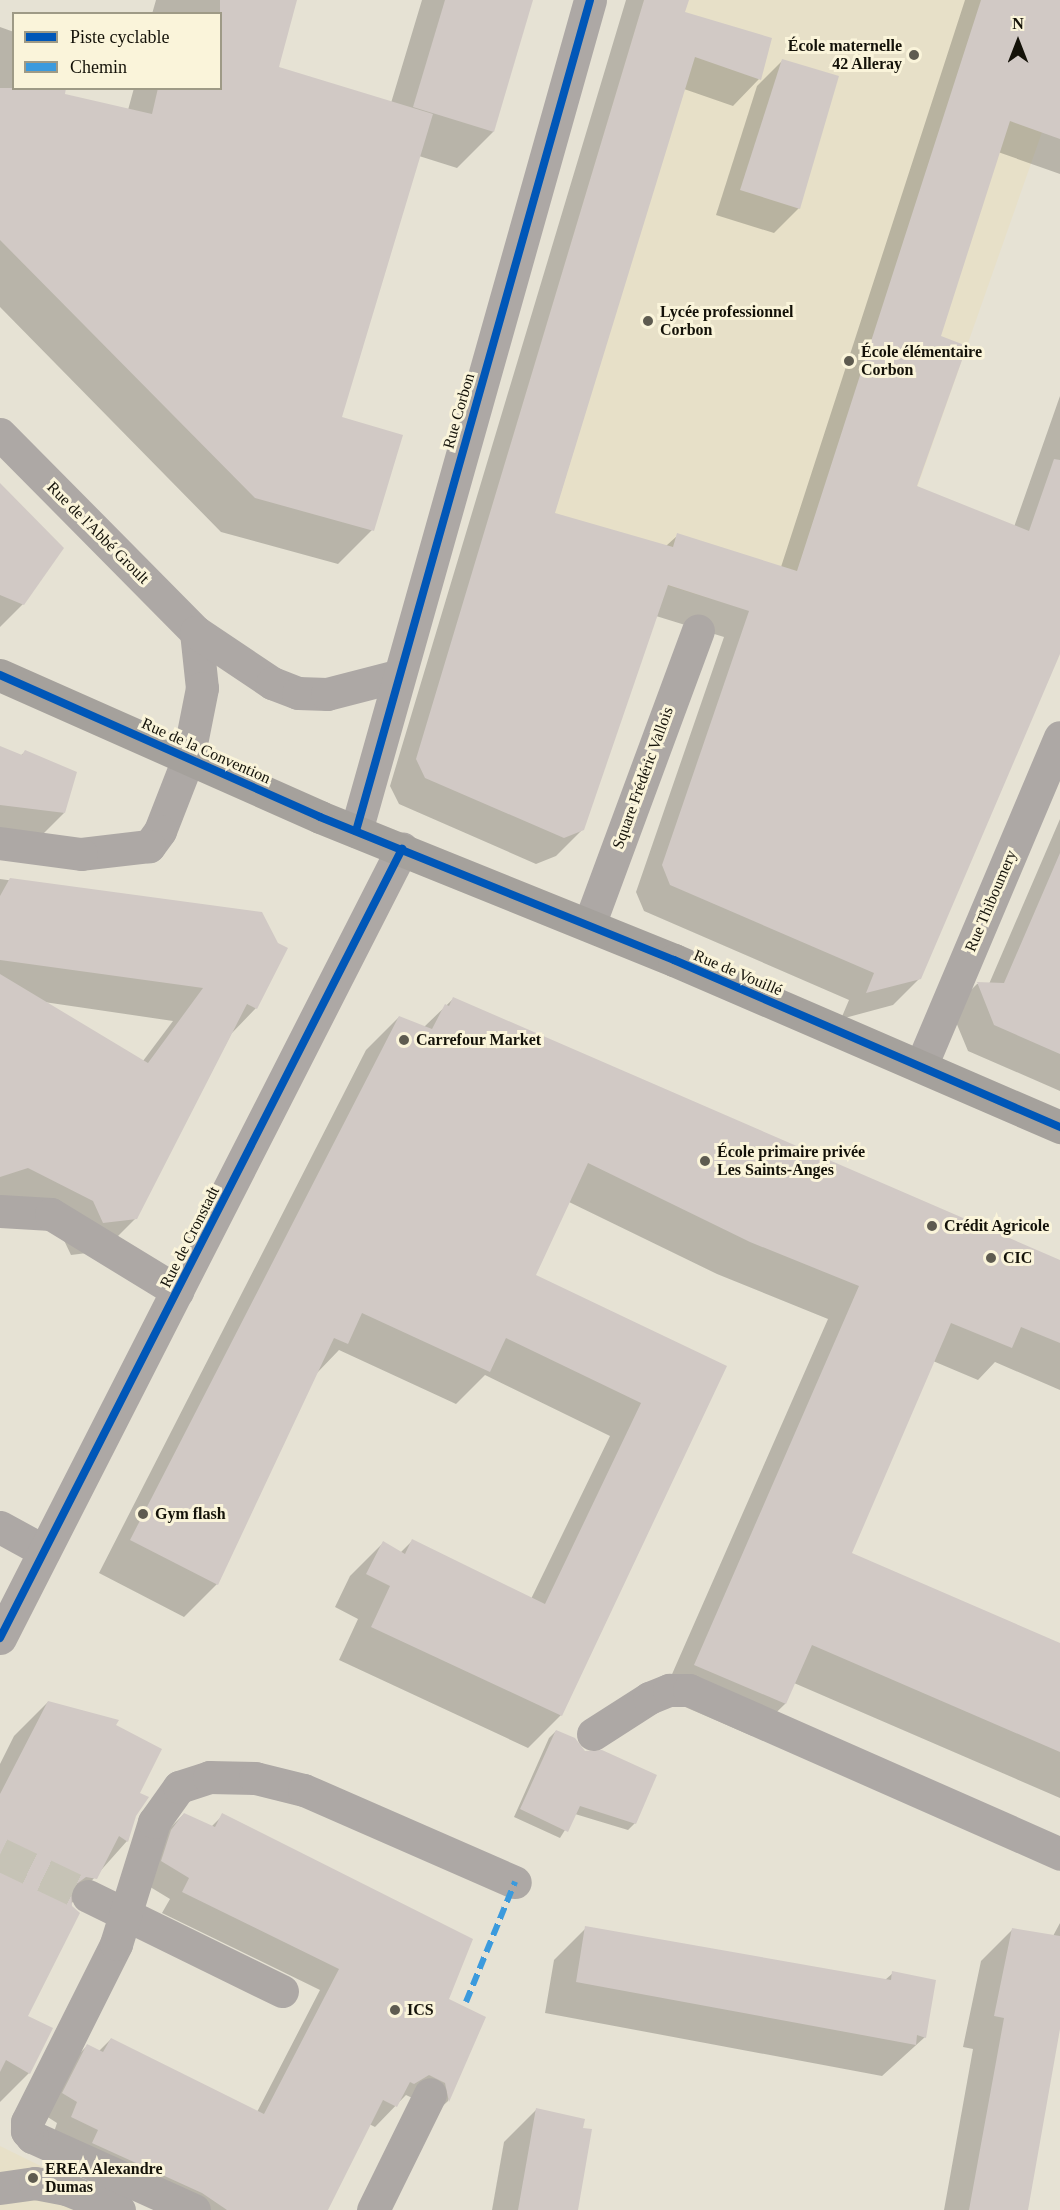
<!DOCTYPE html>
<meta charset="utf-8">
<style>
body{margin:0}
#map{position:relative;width:1060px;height:2210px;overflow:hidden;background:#e6e2d4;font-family:Georgia,serif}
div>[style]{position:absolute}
.built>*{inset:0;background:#e7e0c8}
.shadow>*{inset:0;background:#0003}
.building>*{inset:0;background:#d1c9c5}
.minor-tunnel>*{height:33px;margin-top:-16.5px;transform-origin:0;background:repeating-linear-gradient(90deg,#c6c3b6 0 33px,transparent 0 49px)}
.minor>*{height:33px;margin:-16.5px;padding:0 16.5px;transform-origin:16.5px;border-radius:16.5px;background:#ada8a5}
.major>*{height:33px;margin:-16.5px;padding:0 16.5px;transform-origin:16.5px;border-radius:16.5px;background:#a5a19c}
.quiet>*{height:6px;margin-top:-3px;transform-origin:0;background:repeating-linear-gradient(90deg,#3b9add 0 12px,transparent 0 18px)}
.cycleway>*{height:8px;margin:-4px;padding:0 4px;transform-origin:4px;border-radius:4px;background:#0057b8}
.dots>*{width:16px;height:16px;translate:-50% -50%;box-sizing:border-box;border:3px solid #faf4da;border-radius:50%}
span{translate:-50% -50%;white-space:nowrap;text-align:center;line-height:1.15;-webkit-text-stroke:6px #faf4da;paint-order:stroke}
.poi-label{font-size:16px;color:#141209;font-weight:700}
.right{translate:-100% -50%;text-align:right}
.left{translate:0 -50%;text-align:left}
.street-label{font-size:16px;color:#141209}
.legend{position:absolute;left:12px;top:12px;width:210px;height:78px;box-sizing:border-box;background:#faf4da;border:2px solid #9e9a86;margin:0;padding:8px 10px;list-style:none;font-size:18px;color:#141209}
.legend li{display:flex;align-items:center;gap:12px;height:30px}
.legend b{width:30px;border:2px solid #9e9a86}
.north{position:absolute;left:988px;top:12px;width:60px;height:60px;-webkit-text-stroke:4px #faf4da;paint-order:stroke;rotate:0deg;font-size:16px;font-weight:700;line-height:24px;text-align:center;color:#141209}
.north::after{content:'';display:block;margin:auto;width:21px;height:27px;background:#141209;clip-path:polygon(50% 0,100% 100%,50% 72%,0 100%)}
</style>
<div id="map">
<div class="built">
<div style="clip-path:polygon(644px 0,1060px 0,1060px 81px,862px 645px,485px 530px)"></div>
<div style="clip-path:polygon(0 2146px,130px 2210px,0 2210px)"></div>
</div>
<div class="shadow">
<div style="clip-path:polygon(156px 0,296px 0,277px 68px,391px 103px,422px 0,532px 0,493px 132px,457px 168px,419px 156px,340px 418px,372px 530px,338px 564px,221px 532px,0 307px,0 27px,14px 32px,14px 88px,128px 110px,134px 88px,220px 88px,220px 14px,152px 14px)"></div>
<div style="clip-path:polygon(626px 0,687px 0,683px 13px,759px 79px,733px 106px,684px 89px,554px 514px,666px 546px,678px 535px,781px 567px,965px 0,1060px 0,1060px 174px,998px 152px,939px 337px,915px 487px,1014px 527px,1060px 396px,1060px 650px,920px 978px,893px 1005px,841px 1019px,849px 1000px,644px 911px,636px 892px,724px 637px,656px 616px,583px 829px,556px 856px,536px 864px,399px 804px,390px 786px)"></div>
<div style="clip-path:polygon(782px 61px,799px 208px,774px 233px,716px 215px,757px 86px)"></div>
<div style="clip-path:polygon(0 485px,23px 604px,0 627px)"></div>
<div style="clip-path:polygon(0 748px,20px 756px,25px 752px,64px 813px,31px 846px,0 842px)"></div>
<div style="clip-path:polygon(1060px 819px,1060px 1091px,968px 1051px,951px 1010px,977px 984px,989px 984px)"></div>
<div style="clip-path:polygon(evenodd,0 879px,261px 914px,277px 944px,286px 949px,256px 1008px,231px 1034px,136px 1218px,103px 1251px,71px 1255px,61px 1234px,0 1203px,0 879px,44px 1002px,173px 1021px,143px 1061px,44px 1002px)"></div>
<div style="clip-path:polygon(453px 999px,1060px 1262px,1060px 1390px,995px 1362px,978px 1380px,933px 1361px,850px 1554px,1060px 1645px,1060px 1798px,794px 1683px,785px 1704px,752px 1736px,662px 1697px,828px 1319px,717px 1274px,569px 1202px,534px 1276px,725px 1367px,561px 1715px,528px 1748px,339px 1660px,358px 1619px,335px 1607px,350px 1576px,383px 1543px,400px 1553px,412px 1541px,531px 1599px,610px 1436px,485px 1375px,456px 1404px,339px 1350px,316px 1374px,217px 1584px,184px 1617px,99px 1573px,366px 1050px,399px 1017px,424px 1027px)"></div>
<div style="clip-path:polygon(48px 1702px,114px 1725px,138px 1794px,127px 1841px,71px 1904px,26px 2017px,29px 2073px,0 2102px,0 1764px,14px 1736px)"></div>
<div style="clip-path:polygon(556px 1731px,635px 1823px,628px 1830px,575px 1814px,560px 1838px,514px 1817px,549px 1738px)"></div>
<div style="clip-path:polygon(184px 1814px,211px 1827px,223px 1815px,448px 2000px,484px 2018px,448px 2101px,428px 2120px,425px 2104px,406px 2095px,375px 2127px,369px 2124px,326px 2210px,174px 2210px,52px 2138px,57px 2123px,43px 2114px,67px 2066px,87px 2046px,99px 2051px,111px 2039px,257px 2112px,320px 1990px,162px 1913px,170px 1899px,142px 1882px,163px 1835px)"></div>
<div style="clip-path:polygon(1060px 1923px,1060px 2021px,1026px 2210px,944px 2210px,973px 2049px,963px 2047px,981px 1961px,1013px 1929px,1053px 1936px)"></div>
<div style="clip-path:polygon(586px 1928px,885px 1980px,893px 1973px,925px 2037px,882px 2076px,545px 2013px,554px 1960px)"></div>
<div style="clip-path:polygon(536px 2110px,582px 2129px,577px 2210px,492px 2210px,504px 2142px)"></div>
</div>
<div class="building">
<div style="clip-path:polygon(220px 0,297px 0,279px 67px,433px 114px,342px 417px,403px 435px,374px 531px,255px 498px,0 240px,0 88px,66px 88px,65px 94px,152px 114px,158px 88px,220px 88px)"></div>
<div style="clip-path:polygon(445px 0,533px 0,494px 132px,413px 107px)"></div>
<div style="clip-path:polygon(644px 0,689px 0,685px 12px,772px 38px,761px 80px,695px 57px,555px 513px,673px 547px,677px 533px,797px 571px,981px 0,1060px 0,1060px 139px,1010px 121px,941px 336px,967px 346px,917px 486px,1029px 531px,1054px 459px,1060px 460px,1060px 654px,921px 979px,866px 993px,874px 973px,670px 885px,662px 865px,749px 611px,668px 585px,584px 830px,564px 838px,425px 778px,416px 759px)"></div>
<div style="clip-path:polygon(782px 59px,839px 76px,800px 209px,740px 190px)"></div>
<div style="clip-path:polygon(0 483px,64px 548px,24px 605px,0 595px)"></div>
<div style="clip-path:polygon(0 746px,22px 755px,25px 750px,77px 772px,65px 813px,0 805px)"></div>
<div style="clip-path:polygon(1060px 853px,1060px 1054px,994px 1025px,977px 982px,1004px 983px)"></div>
<div style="clip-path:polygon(10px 878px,262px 912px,278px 943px,288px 948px,257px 1009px,247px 1004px,137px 1219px,103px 1223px,93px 1201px,28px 1168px,0 1177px,0 974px,148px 1063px,203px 988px,0 960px,0 896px)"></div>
<div style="clip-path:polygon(453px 997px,1060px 1260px,1060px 1343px,1021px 1327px,1012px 1348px,951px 1323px,852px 1553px,1060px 1643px,1060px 1752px,812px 1645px,786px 1704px,694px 1665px,859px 1286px,750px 1242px,588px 1163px,536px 1275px,727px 1366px,562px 1716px,371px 1627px,390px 1586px,366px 1574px,383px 1541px,405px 1554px,412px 1539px,545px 1604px,641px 1403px,506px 1338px,490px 1372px,362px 1313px,348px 1344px,334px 1338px,218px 1585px,130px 1540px,399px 1016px,432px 1029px,445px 1004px,449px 1006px)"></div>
<div style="clip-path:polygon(48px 1701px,119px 1720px,116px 1725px,162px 1749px,140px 1793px,149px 1797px,136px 1816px,128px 1842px,119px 1836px,97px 1879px,86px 1877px,71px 1888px,72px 1906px,80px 1913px,28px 2016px,53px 2028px,30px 2074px,6px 2060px,0 2072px,0 1794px)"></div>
<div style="clip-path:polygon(556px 1730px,575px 1738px,585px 1751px,602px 1750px,657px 1775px,636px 1824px,580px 1806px,568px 1832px,520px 1809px)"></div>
<div style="clip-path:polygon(184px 1813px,215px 1827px,222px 1813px,473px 1939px,449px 1999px,486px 2017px,449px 2102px,445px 2083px,429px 2075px,414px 2084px,410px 2082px,397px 2107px,383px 2100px,328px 2210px,227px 2210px,202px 2193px,92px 2143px,98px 2130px,71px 2117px,77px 2102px,62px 2093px,87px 2044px,103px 2052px,111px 2038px,264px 2114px,339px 1969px,182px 1892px,189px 1878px,161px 1861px,171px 1830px)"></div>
<div style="clip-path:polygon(585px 1926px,891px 1980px,892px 1971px,936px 1980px,926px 2038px,917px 2035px,916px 2045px,576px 1982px)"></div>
<div style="clip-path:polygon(1012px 1928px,1060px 1936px,1060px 2029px,1028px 2210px,969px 2210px,1004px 2018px,994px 2016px)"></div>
<div style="clip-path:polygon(536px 2108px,585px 2119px,583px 2128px,592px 2129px,578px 2210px,518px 2210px)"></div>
</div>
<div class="minor-tunnel">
<div style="left:0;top:1854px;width:98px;rotate:25.5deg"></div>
</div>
<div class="minor">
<div style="left:0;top:434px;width:279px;rotate:45.3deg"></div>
<div style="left:196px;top:632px;width:56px;rotate:83.9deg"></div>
<div style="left:202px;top:688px;width:72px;rotate:101.2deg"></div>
<div style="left:188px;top:759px;width:77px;rotate:111.3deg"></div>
<div style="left:160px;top:831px;width:19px;rotate:126deg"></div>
<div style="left:149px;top:846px;width:68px;rotate:173.3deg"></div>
<div style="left:81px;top:854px;width:82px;rotate:-172.3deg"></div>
<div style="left:196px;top:632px;width:92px;rotate:33.9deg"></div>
<div style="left:272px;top:683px;width:28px;rotate:21deg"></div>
<div style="left:298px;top:693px;width:29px;rotate:2deg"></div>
<div style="left:327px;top:694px;width:72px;rotate:-14.4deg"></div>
<div style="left:356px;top:831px;width:863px;rotate:-74.27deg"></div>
<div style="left:589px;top:925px;width:314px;rotate:-69.7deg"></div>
<div style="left:921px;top:1066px;width:357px;rotate:-67.1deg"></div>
<div style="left:0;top:1211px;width:51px;rotate:3.4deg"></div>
<div style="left:51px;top:1214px;width:148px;rotate:31.4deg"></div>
<div style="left:0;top:1527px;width:50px;rotate:28.6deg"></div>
<div style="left:0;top:1638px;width:886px;rotate:-63deg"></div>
<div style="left:593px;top:1734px;width:67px;rotate:-32.7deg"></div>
<div style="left:649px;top:1698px;width:22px;rotate:-22deg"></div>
<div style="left:669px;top:1690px;width:20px"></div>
<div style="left:689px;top:1690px;width:406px;rotate:23.8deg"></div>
<div style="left:88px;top:1896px;width:216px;rotate:26.1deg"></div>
<div style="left:0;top:2188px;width:35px;rotate:-8deg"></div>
<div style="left:35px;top:2183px;width:32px;rotate:11deg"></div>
<div style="left:66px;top:2189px;width:57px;rotate:21.6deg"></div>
<div style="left:194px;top:2210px;width:178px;rotate:-155.7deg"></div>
<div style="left:32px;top:2137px;width:8px;rotate:-130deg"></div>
<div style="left:27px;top:2131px;width:9px;rotate:-90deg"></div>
<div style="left:27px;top:2122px;width:199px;rotate:-63.4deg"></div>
<div style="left:116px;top:1944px;width:128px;rotate:-72.7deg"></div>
<div style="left:154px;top:1822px;width:43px;rotate:-54.5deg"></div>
<div style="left:179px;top:1787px;width:32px;rotate:-18deg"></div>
<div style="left:209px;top:1777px;width:46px;rotate:1.2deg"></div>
<div style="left:255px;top:1778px;width:50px;rotate:13.8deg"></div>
<div style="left:304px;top:1790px;width:230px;rotate:23.6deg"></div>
<div style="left:373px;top:2210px;width:129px;rotate:-63.8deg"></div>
</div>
<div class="major">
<div style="left:0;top:675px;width:350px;rotate:23.9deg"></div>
<div style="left:320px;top:817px;width:382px;rotate:22deg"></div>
<div style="left:674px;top:960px;width:421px;rotate:23.4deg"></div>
</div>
<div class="quiet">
<div style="left:466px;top:2002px;width:130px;rotate:-67.8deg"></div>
</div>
<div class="cycleway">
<div style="left:0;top:675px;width:350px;rotate:23.9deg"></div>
<div style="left:320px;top:817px;width:382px;rotate:22deg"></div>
<div style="left:674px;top:960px;width:421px;rotate:23.4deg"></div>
<div style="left:356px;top:831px;width:863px;rotate:-74.27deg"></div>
<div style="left:0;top:1638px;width:886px;rotate:-63deg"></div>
</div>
<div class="dots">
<div style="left:914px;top:55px;background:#5e5b50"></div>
<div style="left:648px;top:321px;background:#5e5b50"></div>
<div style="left:849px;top:361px;background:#5e5b50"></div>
<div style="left:404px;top:1040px;background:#5e5b50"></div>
<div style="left:705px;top:1161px;background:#5e5b50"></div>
<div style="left:932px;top:1226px;background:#5e5b50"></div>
<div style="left:991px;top:1258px;background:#5e5b50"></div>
<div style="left:143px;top:1514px;background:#5e5b50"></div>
<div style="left:395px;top:2010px;background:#5e5b50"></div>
<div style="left:33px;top:2178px;background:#5e5b50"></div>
</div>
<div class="poi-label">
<span class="right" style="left:902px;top:55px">École maternelle<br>42 Alleray</span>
<span class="left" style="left:660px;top:321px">Lycée professionnel<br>Corbon</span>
<span class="left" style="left:861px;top:361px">École élémentaire<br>Corbon</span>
<span class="left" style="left:416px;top:1040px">Carrefour Market</span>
<span class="left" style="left:717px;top:1161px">École primaire privée<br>Les Saints-Anges</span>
<span class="left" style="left:944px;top:1226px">Crédit Agricole</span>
<span class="left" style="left:1003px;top:1258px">CIC</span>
<span class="left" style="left:155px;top:1514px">Gym flash</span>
<span class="left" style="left:407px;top:2010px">ICS</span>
<span class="left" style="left:45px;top:2178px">EREA Alexandre<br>Dumas</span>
</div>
<div class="street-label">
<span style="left:459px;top:411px;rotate:-74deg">Rue Corbon</span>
<span style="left:98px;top:533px;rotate:45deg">Rue de l'Abbé Groult</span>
<span style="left:206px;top:751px;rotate:24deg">Rue de la Convention</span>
<span style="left:643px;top:778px;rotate:-70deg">Square Frédéric Vallois</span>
<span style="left:991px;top:901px;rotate:-67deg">Rue Thiboumery</span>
<span style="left:738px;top:973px;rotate:23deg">Rue de Vouillé</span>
<span style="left:190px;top:1237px;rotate:-63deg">Rue de Cronstadt</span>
</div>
<ul class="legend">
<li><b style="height:8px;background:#0057b8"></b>Piste cyclable</li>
<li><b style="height:8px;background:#3b9add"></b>Chemin</li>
</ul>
<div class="north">N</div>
</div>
